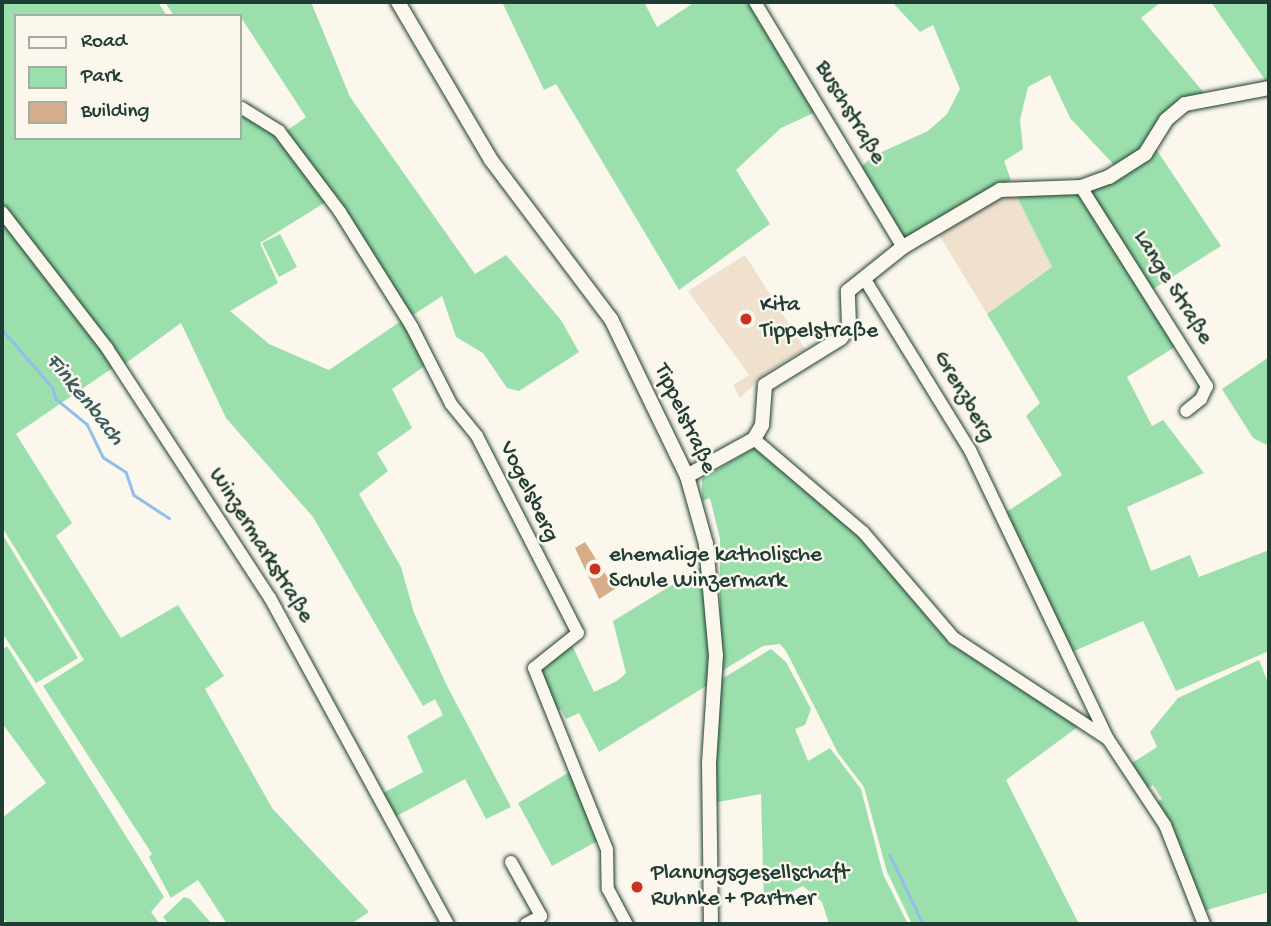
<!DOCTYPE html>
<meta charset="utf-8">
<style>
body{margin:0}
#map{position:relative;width:1271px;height:926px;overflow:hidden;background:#fbf7ec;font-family:"Gochi Hand",sans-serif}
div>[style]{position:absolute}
.built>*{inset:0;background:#f0e0ce}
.green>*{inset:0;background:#9be0ac}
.stream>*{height:2.5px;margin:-1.25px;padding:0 1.25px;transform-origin:1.25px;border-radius:1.25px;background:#8fbfea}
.building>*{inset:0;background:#d7ac88}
.roads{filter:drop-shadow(0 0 2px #1f3d34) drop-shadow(0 0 2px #1f3d34)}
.minor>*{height:12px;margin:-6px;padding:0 6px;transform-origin:6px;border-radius:6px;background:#fbf7ec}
.tertiary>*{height:14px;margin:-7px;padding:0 7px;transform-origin:7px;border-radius:7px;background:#fbf7ec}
.dots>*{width:19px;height:19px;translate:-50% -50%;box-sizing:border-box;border:4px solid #fbf7ec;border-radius:50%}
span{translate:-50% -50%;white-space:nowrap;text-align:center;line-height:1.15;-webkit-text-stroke:5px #fbf7ec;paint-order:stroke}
.street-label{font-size:23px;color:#1f3d34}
.poi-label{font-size:23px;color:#1f3d34}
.left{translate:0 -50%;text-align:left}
.water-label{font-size:24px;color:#3b5e62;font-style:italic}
.frame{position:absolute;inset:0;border:4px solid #1f3d34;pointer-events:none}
.legend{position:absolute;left:14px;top:14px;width:228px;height:126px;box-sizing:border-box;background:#fbf7ec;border:2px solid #a3ada2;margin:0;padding:9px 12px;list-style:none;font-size:21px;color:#1f3d34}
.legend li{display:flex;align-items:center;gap:14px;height:35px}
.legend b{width:35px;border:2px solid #a3ada2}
</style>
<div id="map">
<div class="built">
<div style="clip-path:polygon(1014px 191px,1052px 267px,987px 314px,936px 230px,978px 204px)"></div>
<div style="clip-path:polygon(745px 255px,805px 349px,766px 373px,740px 398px,733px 385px,749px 375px,688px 291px)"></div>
</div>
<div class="green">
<div style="clip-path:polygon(2px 2px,158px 2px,167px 16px,16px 16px,16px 138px,240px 138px,240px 111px,269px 127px,329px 200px,260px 243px,278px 283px,230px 311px,269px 344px,329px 370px,404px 319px,429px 363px,392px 389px,412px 428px,377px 453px,388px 471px,359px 494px,401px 567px,414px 613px,447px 686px,511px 807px,486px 819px,465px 779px,395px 817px,383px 793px,423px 772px,407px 736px,443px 715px,435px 699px,423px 706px,313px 517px,226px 418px,181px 323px,122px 366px,2px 207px)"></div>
<div style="clip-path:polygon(165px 2px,311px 2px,350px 97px,475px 274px,506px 255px,561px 320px,579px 352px,519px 391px,507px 388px,483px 353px,456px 337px,442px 296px,410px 317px,285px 132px,306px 117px,240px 16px,174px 16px)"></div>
<div style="clip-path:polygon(502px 2px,644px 2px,657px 27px,695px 2px,750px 2px,820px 110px,781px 128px,736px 170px,770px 224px,679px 290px,556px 84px,544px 90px)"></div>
<div style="clip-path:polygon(892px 2px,1161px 2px,1141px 18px,1205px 94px,1117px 168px,1070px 118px,1050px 75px,1028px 87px,1020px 120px,1023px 149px,1004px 161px,1011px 180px,958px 206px,906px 241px,860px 168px,873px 156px,928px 131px,947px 114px,960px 89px,933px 25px,920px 32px)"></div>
<div style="clip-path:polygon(1211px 2px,1269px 2px,1269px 83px,1268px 84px)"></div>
<div style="clip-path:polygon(1156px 149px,1221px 246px,1150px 291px,1089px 191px)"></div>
<div style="clip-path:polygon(1014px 191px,1081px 193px,1178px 345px,1127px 377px,1152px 426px,1163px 420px,1204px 473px,1127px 507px,1151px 571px,1190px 555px,1199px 577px,1269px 550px,1269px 651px,1176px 691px,1143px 621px,1072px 652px,1005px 513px,1062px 475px,1026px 416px,1040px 403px,987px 314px,1052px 267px)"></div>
<div style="clip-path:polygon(2px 217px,114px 367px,16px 434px,72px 523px,56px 536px,121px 638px,178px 605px,224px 676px,205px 689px,272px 808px,369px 912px,351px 924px,227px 924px,198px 880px,171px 898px,149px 857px,152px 854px,43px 686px,84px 660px,2px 527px)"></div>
<div style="clip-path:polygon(280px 234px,297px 267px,279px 277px,262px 243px)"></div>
<div style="clip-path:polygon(1269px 357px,1269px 446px,1253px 438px,1222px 389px)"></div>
<div style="clip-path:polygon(754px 448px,851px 526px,948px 642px,1079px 726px,1006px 780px,1079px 924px,912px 924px,887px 872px,864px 787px,838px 753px,786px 651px,780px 644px,763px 646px,720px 672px,720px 539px,710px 498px,702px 501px,702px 479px)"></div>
<div style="clip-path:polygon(2px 534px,78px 658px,36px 683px,2px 633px)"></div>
<div style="clip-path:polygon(703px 566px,711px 683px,599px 752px,579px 713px,566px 719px,561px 709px,554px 713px,539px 667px,571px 643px,594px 692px,617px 681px,626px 673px,613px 621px)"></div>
<div style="clip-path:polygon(7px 646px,164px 897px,151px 912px,160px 924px,8px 924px,2px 917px,2px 818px,46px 783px,2px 723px,2px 651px)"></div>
<div style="clip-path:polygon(771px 649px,786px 662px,811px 709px,805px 725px,795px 729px,808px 761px,830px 748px,861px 789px,883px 874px,908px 924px,829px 924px,822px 902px,803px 886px,764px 906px,761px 794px,713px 803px,720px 680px)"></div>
<div style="clip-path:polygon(1259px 660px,1269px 685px,1269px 892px,1200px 912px,1155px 803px,1162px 799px,1153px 785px,1145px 789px,1129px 765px,1157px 747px,1150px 732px,1178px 698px)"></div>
<div style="clip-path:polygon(571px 771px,601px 839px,552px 866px,518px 803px)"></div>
<div style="clip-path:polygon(184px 897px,190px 899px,212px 924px,169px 924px,163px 917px)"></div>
</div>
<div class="stream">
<div style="left:2px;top:329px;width:78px;rotate:49.2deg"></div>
<div style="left:53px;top:388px;width:11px;rotate:75deg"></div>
<div style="left:56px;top:399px;width:40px;rotate:39deg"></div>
<div style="left:87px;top:424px;width:37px;rotate:64deg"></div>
<div style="left:103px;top:457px;width:27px;rotate:33deg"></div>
<div style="left:126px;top:472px;width:24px;rotate:71deg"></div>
<div style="left:134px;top:495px;width:42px;rotate:33.3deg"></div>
<div style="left:890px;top:855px;width:76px;rotate:64.4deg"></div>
</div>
<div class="building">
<div style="clip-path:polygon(585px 542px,615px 589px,599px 599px,575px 548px)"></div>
</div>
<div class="roads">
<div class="minor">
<div style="left:755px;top:2px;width:286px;rotate:58.9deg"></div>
<div style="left:242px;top:108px;width:44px;rotate:31.9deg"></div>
<div style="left:279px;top:131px;width:101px;rotate:53deg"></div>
<div style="left:340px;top:212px;width:136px;rotate:57.9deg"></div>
<div style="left:412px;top:327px;width:86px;rotate:63.1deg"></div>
<div style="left:451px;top:404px;width:41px;rotate:50.9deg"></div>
<div style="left:477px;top:436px;width:221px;rotate:62.9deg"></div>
<div style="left:578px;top:633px;width:56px;rotate:141.5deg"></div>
<div style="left:534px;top:668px;width:196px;rotate:68.1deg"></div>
<div style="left:607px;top:850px;width:39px;rotate:89deg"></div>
<div style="left:608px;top:889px;width:40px;rotate:62deg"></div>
<div style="left:1081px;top:187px;width:236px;rotate:57.7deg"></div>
<div style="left:1207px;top:386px;width:14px;rotate:115deg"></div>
<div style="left:1201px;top:399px;width:19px;rotate:141deg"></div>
<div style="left:2px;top:212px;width:172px;rotate:52.3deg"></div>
<div style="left:107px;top:348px;width:298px;rotate:56.9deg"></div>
<div style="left:270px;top:598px;width:371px;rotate:61.4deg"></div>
<div style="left:864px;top:278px;width:202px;rotate:58.4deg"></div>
<div style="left:970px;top:450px;width:320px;rotate:64.5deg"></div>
<div style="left:754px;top:439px;width:143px;rotate:40.5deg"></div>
<div style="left:863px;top:532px;width:140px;rotate:49.4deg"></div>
<div style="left:954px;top:638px;width:184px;rotate:33.3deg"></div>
<div style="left:1108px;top:739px;width:103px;rotate:56.5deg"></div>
<div style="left:1165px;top:825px;width:106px;rotate:68.5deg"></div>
<div style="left:511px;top:862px;width:62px;rotate:60.9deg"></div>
<div style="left:541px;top:916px;width:17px;rotate:152deg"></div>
</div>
<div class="tertiary">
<div style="left:398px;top:2px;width:183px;rotate:59.5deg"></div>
<div style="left:491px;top:160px;width:199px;rotate:53deg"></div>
<div style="left:611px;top:319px;width:174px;rotate:64.2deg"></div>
<div style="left:687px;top:476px;width:71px;rotate:74.4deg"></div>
<div style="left:706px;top:544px;width:111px;rotate:84.9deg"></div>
<div style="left:716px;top:655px;width:107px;rotate:93.7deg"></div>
<div style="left:709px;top:762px;width:162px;rotate:89.3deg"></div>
<div style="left:687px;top:476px;width:77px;rotate:-28.9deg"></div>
<div style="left:754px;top:439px;width:16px;rotate:-60deg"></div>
<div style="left:762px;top:425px;width:40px;rotate:-85.7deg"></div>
<div style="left:765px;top:385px;width:89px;rotate:-31.7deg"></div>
<div style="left:841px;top:338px;width:14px;rotate:-56deg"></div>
<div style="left:849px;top:326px;width:35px;rotate:-92deg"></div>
<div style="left:848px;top:291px;width:70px;rotate:-38.7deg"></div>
<div style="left:903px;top:247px;width:113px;rotate:-30.4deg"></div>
<div style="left:1000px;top:190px;width:81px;rotate:-2.1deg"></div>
<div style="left:1081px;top:187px;width:30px;rotate:-20deg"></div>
<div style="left:1109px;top:177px;width:43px;rotate:-32.6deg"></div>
<div style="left:1145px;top:154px;width:40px;rotate:-58deg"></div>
<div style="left:1166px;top:120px;width:25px;rotate:-40deg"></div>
<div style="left:1185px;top:104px;width:86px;rotate:-10.8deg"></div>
</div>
</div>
<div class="dots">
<div style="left:746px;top:319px;background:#c8321e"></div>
<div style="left:595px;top:569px;background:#c8321e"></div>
<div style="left:637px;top:887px;background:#c8321e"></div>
</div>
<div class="street-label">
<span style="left:849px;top:113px;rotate:59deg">Buschstraße</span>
<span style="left:1172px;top:288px;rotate:58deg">Lange Straße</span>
<span style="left:963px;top:397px;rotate:60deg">Grenzberg</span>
<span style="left:684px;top:419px;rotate:65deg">Tippelstraße</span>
<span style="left:528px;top:492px;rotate:64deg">Vogelsberg</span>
<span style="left:260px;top:546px;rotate:58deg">Winzermarkstraße</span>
</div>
<div class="poi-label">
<span class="left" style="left:760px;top:319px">Kita<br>Tippelstraße</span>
<span class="left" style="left:609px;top:569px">ehemalige katholische<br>Schule Winzermark</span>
<span class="left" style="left:651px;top:887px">Planungsgesellschaft<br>Ruhnke + Partner</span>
</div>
<div class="water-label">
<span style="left:84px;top:400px;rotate:51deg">Finkenbach</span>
</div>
<div class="frame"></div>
<ul class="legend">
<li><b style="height:9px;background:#fbf7ec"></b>Road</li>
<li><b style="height:19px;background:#9be0ac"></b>Park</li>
<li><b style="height:19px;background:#d7ac88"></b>Building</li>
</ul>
</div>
